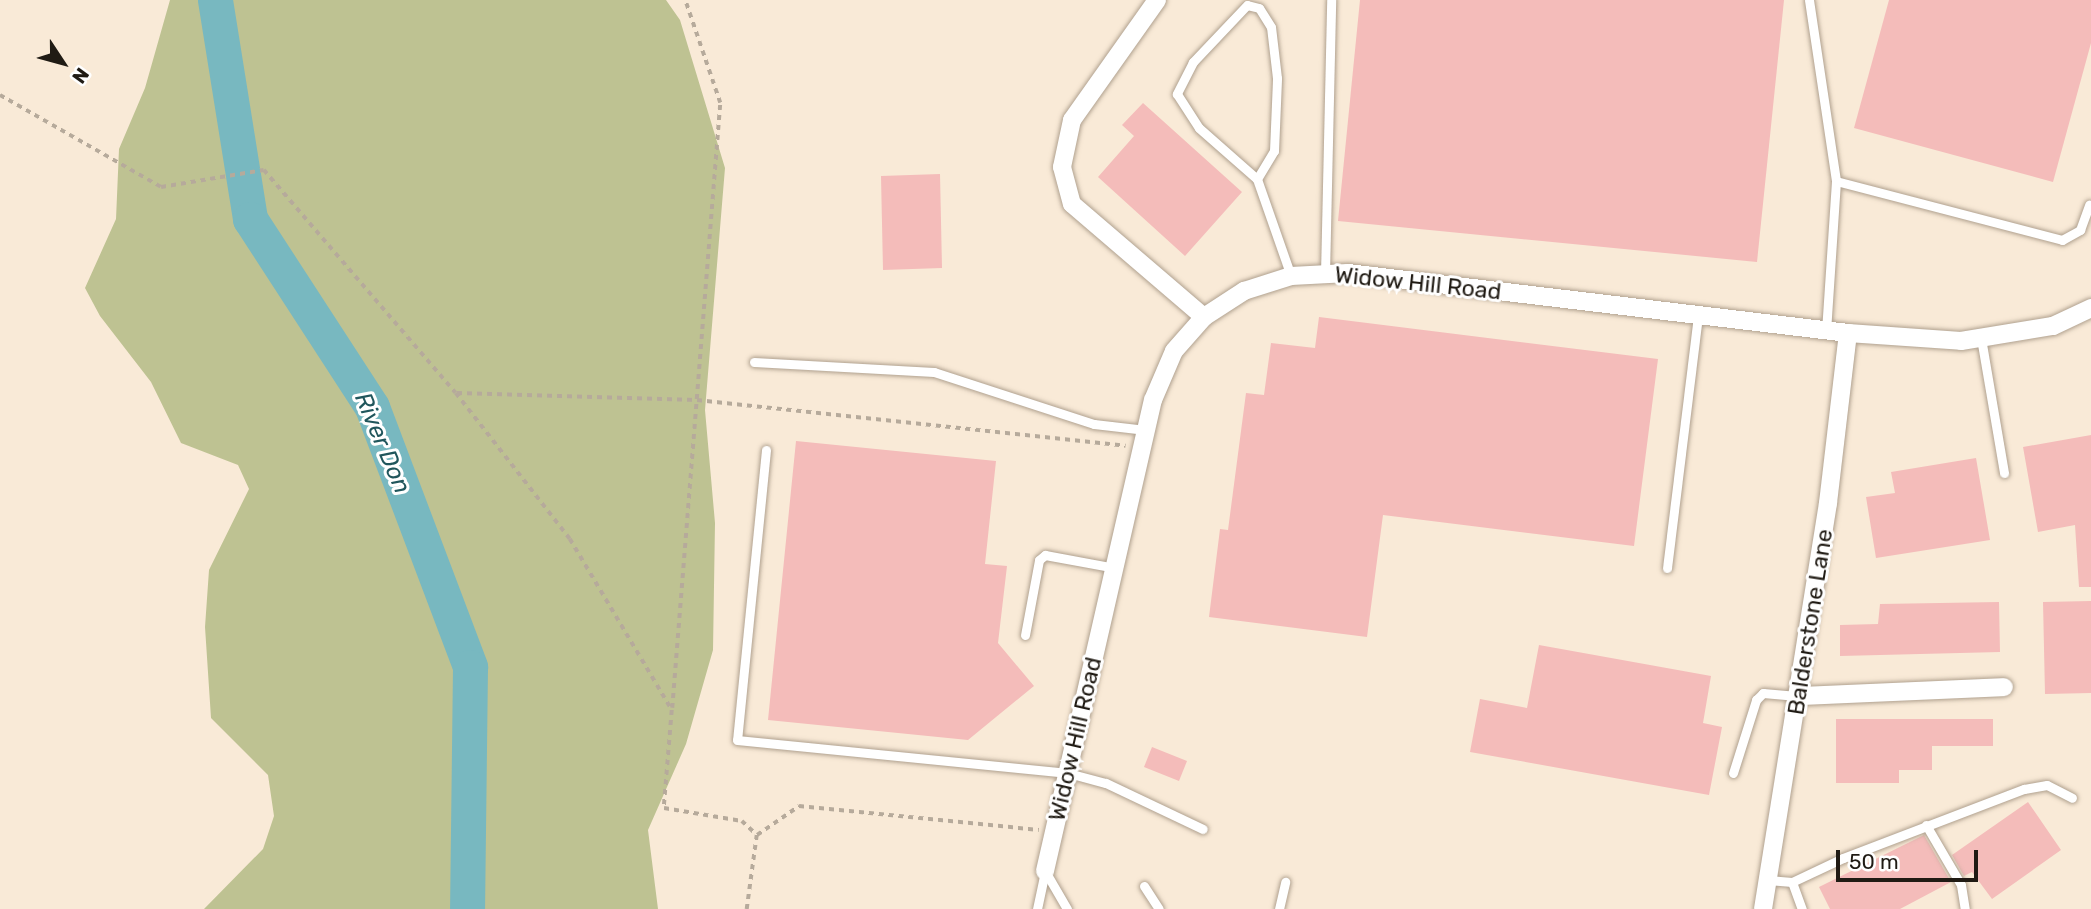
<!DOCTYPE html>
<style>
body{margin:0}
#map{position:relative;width:2091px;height:909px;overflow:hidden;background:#f9ead7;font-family:Rubik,sans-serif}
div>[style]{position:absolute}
.forest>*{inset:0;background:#bec292}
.river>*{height:35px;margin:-17.5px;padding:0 17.5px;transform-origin:17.5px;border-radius:17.5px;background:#78b8c0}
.building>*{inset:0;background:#f4bcba}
.path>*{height:3.5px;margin-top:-1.75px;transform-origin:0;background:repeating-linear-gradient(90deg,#b6aa9b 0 5px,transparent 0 10px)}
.roads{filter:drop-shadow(0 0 2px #b0a18f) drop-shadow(0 0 2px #b0a18f)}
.service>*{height:9px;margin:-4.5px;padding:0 4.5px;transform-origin:4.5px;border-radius:4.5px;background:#fff}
.minor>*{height:18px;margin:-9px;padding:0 9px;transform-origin:9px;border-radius:9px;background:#fff}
span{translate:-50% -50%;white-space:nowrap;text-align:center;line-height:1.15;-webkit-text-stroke:6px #fff;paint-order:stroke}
.street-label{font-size:23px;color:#201b14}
.water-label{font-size:24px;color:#20565c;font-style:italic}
.north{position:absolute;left:28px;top:28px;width:70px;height:70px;-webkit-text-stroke:5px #fff;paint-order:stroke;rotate:126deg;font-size:19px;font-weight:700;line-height:28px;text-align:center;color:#201b14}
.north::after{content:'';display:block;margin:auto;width:24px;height:32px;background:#201b14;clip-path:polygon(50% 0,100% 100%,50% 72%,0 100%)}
.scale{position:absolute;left:1836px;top:850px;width:142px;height:32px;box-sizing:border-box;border:4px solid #201b14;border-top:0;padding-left:9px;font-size:21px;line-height:24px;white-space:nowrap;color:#201b14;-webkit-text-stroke:5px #fff;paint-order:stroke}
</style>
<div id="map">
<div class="forest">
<div style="clip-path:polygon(170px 0,666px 0,680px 20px,725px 168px,705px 410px,715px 523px,713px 650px,686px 744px,648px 830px,658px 909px,204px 909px,263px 849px,274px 816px,268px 775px,211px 718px,205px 627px,209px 570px,249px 489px,238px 465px,181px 443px,151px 382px,100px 316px,85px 288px,116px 219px,119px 149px,145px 88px)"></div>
</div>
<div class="river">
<div style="left:215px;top:0;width:222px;rotate:80.9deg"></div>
<div style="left:250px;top:219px;width:224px;rotate:57deg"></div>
<div style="left:372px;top:407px;width:278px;rotate:69.3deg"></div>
<div style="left:470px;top:667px;width:242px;rotate:90.7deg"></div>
</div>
<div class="building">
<div style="clip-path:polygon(1360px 0,1784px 0,1757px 262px,1338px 221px)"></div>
<div style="clip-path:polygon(1889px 0,2091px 0,2091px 43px,2053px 182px,1854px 128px)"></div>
<div style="clip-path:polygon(1143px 103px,1242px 192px,1185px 256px,1098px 177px,1134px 136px,1122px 125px)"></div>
<div style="clip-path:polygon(940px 174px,942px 268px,883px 270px,881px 176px)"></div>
<div style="clip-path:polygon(1319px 317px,1658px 359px,1634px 546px,1383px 515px,1367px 637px,1209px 617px,1220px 529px,1228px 530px,1246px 393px,1264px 395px,1271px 343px,1315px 348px)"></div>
<div style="clip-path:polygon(2091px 435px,2091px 587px,2079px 587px,2075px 525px,2038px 532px,2023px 447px)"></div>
<div style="clip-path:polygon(796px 441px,996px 461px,985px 564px,1007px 566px,998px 643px,1034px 686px,968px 740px,768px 720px)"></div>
<div style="clip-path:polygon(1976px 458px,1990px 540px,1876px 558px,1866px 497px,1895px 493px,1891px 472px)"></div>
<div style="clip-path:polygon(2091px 601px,2091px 693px,2045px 694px,2043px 602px)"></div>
<div style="clip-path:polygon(1999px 602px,2000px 652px,1840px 656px,1840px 625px,1878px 624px,1880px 604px)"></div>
<div style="clip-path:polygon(1539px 645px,1711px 676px,1703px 723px,1722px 727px,1709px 795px,1470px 752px,1480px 699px,1527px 708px)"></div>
<div style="clip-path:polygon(1836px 719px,1993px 719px,1993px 746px,1932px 746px,1932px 770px,1899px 770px,1899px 783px,1836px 783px)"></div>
<div style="clip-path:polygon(1152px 747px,1187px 761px,1179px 781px,1144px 767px)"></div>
<div style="clip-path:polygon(2028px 802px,2061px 850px,1992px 899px,1972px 872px,1964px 876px,1952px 855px)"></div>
<div style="clip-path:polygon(1924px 835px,1951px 882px,1900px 909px,1830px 909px,1819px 887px)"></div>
</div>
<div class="path">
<div style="left:0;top:95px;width:185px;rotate:29.7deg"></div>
<div style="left:161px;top:187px;width:104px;rotate:-9.4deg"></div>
<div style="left:264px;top:170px;width:294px;rotate:49.3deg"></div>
<div style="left:456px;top:393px;width:185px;rotate:52deg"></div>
<div style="left:570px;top:539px;width:199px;rotate:59.2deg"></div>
<div style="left:672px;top:710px;width:98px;rotate:94.7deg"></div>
<div style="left:664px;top:808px;width:79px;rotate:9.5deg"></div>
<div style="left:742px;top:821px;width:21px;rotate:43deg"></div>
<div style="left:757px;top:835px;width:75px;rotate:97.7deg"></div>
<div style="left:457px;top:393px;width:240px;rotate:1.7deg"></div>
<div style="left:697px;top:400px;width:431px;rotate:6.1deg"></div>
<div style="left:672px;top:708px;width:607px;rotate:-85.46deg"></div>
<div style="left:720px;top:103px;width:109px;rotate:-108.8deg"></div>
<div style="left:757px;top:835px;width:51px;rotate:-34.6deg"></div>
<div style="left:799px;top:806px;width:241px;rotate:5.7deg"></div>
</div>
<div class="roads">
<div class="service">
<div style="left:1809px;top:0;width:183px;rotate:81.5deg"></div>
<div style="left:1836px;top:181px;width:150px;rotate:93.8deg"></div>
<div style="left:1257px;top:179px;width:33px;rotate:-59deg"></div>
<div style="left:1274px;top:151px;width:73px;rotate:-87.6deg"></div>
<div style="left:1277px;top:78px;width:51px;rotate:-96.7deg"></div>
<div style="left:1271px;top:27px;width:22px;rotate:-122deg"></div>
<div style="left:1259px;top:8px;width:12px;rotate:-166deg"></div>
<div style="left:1247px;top:5px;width:79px;rotate:133.5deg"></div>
<div style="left:1193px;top:62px;width:36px;rotate:117deg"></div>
<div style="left:1177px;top:94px;width:40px;rotate:57.1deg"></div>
<div style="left:1199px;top:128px;width:77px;rotate:41.3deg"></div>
<div style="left:1257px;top:179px;width:103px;rotate:70.7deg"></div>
<div style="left:1836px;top:181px;width:234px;rotate:14.6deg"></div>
<div style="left:2062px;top:240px;width:21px;rotate:-29deg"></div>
<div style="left:2080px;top:230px;width:27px;rotate:-70deg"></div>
<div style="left:1325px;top:274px;width:274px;rotate:-88.7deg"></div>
<div style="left:1981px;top:338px;width:137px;rotate:80.3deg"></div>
<div style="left:754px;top:362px;width:180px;rotate:3.2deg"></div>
<div style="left:934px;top:372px;width:168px;rotate:18deg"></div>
<div style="left:1094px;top:424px;width:52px;rotate:6.6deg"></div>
<div style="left:766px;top:450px;width:291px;rotate:95.7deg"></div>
<div style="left:737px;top:740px;width:333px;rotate:5.7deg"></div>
<div style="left:1068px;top:773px;width:39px;rotate:15deg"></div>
<div style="left:1106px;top:783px;width:107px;rotate:25.4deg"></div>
<div style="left:1667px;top:568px;width:255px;rotate:-83deg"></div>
<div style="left:1025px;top:635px;width:76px;rotate:-79.4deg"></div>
<div style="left:1039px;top:560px;width:8px;rotate:-40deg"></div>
<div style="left:1045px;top:555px;width:71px;rotate:10.5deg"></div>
<div style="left:1733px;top:773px;width:77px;rotate:-72.5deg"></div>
<div style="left:1756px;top:700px;width:10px;rotate:-45deg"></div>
<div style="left:1763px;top:693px;width:34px;rotate:5deg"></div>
<div style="left:1926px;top:825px;width:69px;rotate:59.7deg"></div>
<div style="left:1961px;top:885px;width:24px;rotate:81deg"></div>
<div style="left:1045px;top:871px;width:44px;rotate:59.9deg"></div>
<div style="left:1768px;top:880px;width:24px;rotate:5deg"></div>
<div style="left:1792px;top:882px;width:29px;rotate:70deg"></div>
<div style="left:1792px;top:882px;width:56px;rotate:-25.2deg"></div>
<div style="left:1843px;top:858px;width:194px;rotate:-20.9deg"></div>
<div style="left:2024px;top:789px;width:23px;rotate:-10deg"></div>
<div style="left:2047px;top:785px;width:28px;rotate:27deg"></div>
<div style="left:1144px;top:886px;width:27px;rotate:57deg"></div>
<div style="left:1037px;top:909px;width:39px;rotate:-78deg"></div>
<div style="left:1279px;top:909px;width:28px;rotate:-77deg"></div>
</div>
<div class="minor">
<div style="left:1157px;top:0;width:147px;rotate:125.3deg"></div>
<div style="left:1072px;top:120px;width:48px;rotate:102deg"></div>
<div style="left:1062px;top:167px;width:38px;rotate:75deg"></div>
<div style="left:1072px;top:204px;width:174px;rotate:40.6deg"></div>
<div style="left:1799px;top:696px;width:205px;rotate:-2.5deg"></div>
<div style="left:1045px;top:871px;width:483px;rotate:-77.1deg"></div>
<div style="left:1153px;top:400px;width:53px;rotate:-66.8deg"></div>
<div style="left:1174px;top:351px;width:45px;rotate:-48.6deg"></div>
<div style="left:1204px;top:317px;width:48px;rotate:-33deg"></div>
<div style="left:1244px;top:291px;width:49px;rotate:-17.7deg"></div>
<div style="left:1291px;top:276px;width:57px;rotate:-3deg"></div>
<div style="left:1348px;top:273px;width:504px;rotate:6.84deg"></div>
<div style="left:1848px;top:333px;width:113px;rotate:4deg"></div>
<div style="left:1961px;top:341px;width:93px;rotate:-9.3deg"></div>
<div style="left:2053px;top:326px;width:42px;rotate:-25.3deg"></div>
<div style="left:1763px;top:909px;width:411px;rotate:-80.9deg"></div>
<div style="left:1828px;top:503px;width:171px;rotate:-83.3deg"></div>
</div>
</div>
<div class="street-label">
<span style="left:1418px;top:283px;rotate:6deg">Widow Hill Road</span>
<span style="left:1810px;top:622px;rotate:-81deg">Balderstone Lane</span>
<span style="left:1075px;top:739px;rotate:-77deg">Widow Hill Road</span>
</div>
<div class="water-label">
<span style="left:382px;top:443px;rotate:67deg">River Don</span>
</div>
<div class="north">N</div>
<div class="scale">50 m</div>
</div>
